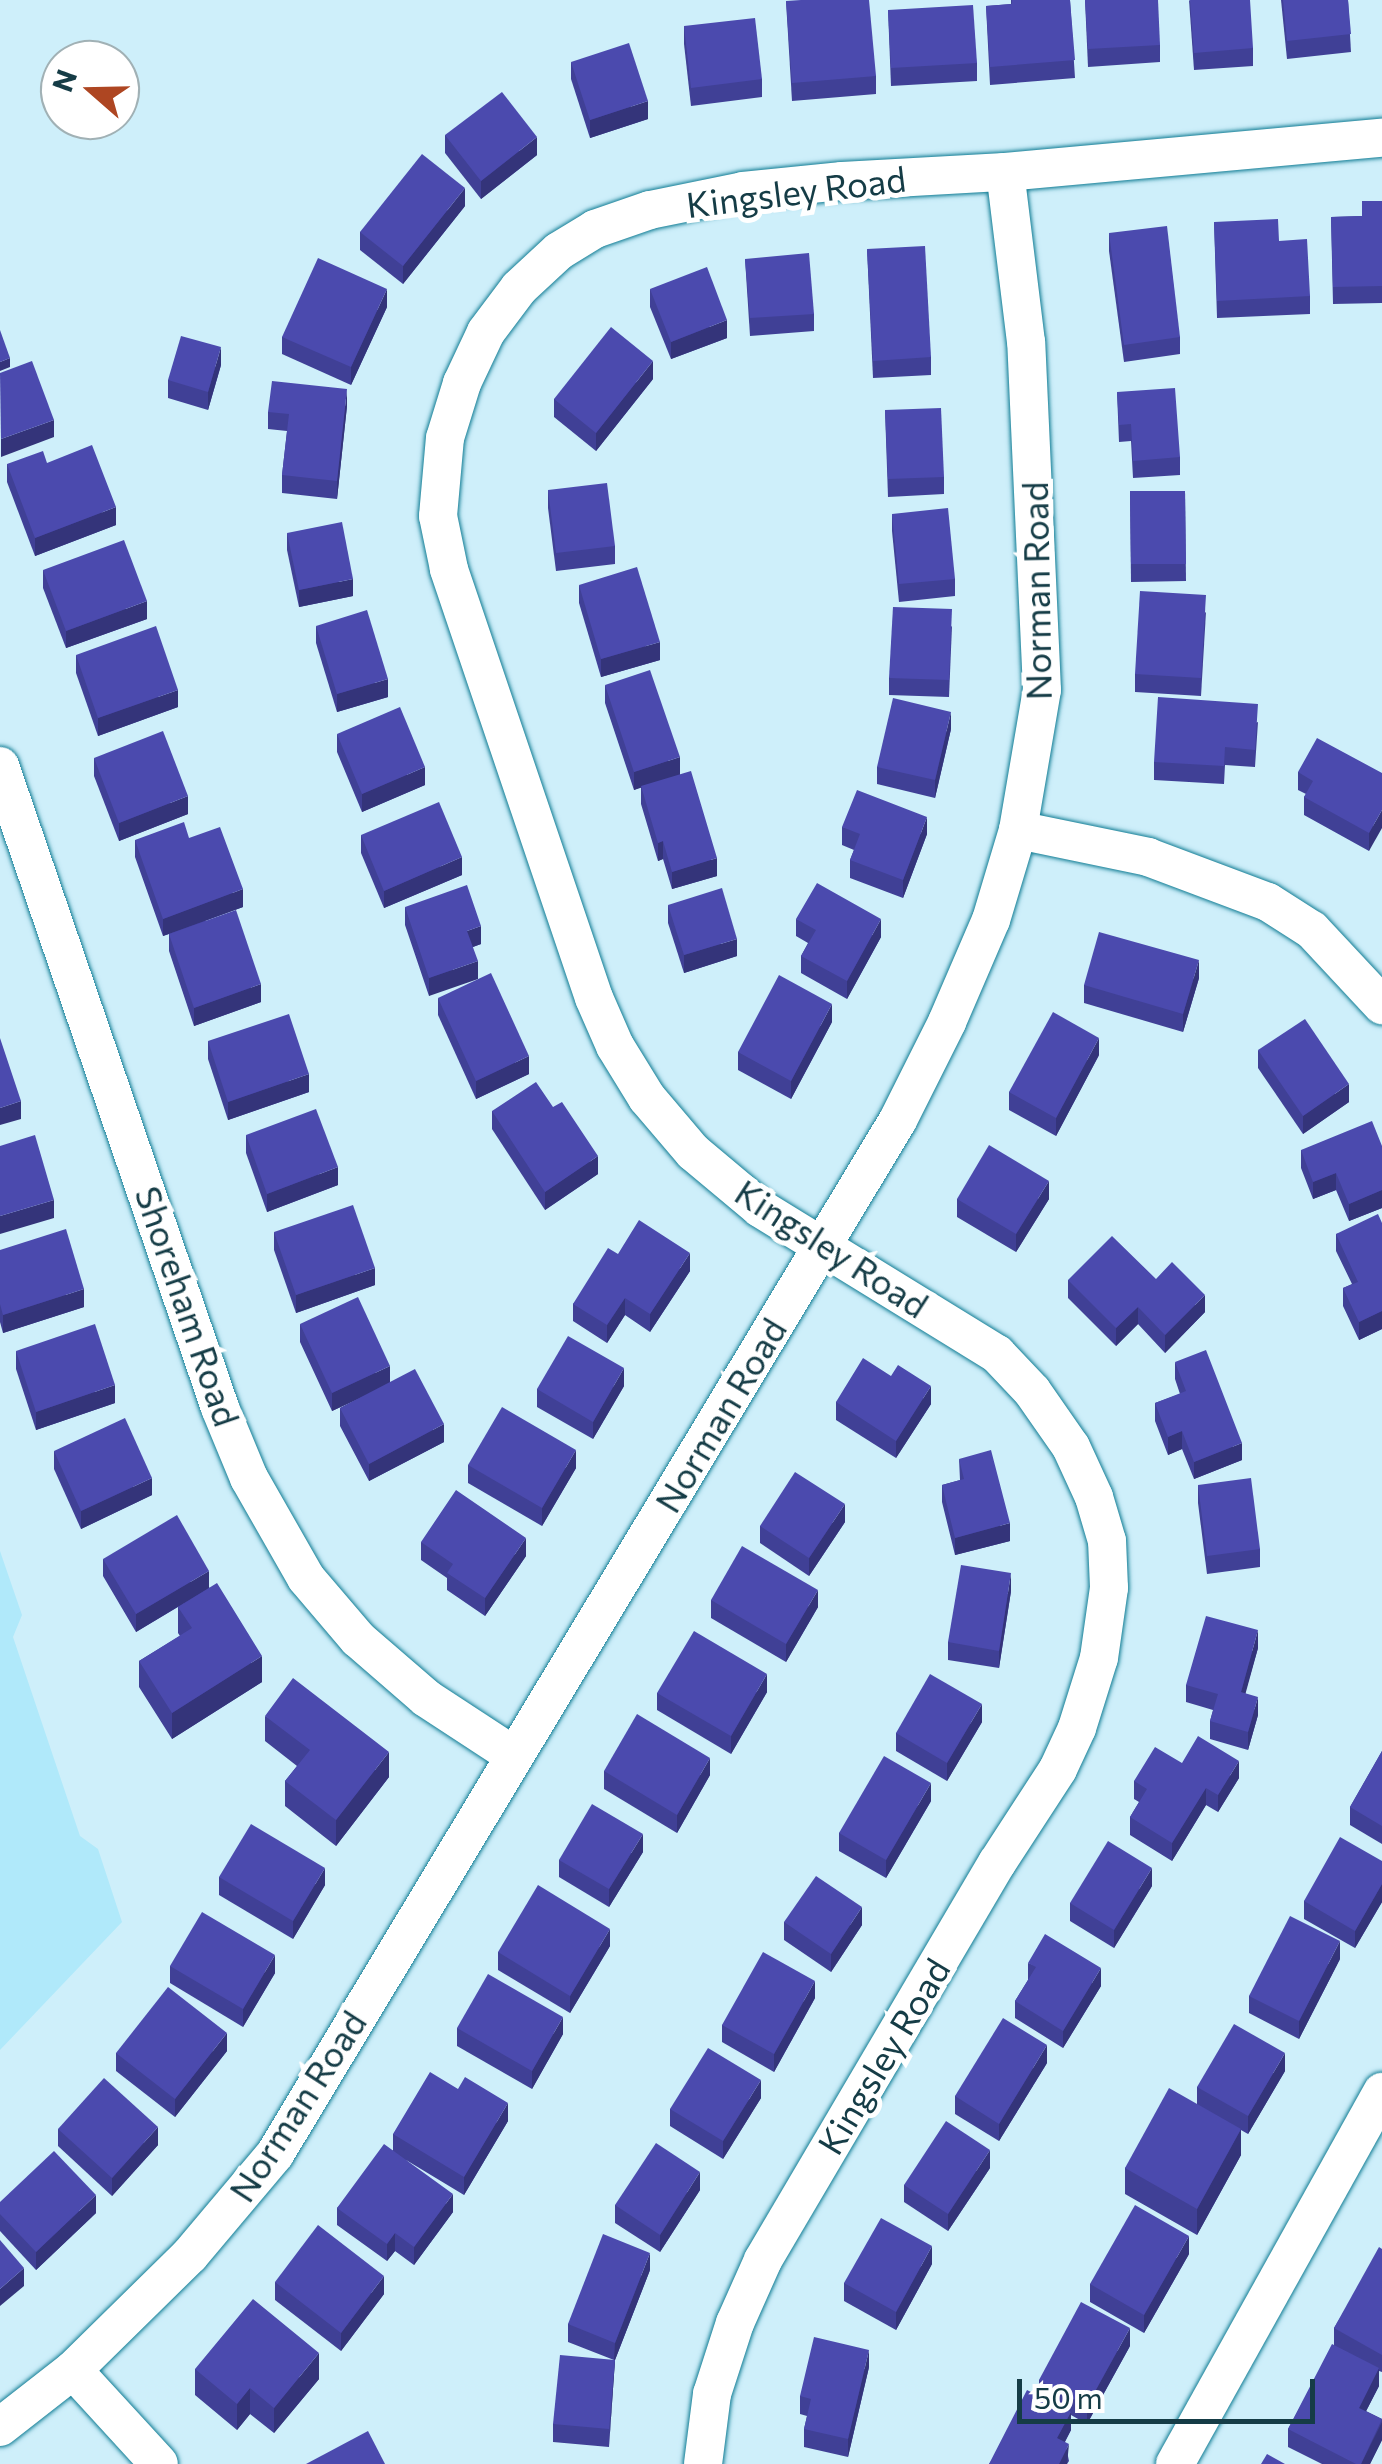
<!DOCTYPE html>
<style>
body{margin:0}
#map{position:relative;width:1382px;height:2464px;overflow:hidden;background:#ceeffa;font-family:Commissioner,sans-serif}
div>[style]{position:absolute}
.built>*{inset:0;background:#b0e9fa}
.roads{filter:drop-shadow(0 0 2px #107c94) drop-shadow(0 0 2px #107c94)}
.street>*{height:38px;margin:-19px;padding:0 19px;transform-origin:19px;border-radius:19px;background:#fff}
.wall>*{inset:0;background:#404096}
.shaded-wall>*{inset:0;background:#34347a}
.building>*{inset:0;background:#4b4aae}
span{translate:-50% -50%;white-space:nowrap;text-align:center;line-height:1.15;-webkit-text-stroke:10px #fff;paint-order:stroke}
.street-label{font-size:35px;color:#153c46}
.north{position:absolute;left:40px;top:40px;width:100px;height:100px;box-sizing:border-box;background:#fff;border:2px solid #a1b1b5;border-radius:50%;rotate:290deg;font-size:28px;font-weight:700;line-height:40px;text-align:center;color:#153c46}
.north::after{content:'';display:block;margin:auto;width:35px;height:45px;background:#ae4622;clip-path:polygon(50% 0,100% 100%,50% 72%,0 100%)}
.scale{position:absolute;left:1017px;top:2379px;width:298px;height:45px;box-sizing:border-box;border:5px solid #153c46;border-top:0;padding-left:12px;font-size:30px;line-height:35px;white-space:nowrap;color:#153c46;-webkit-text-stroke:8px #fff;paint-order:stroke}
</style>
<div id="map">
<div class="built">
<div style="clip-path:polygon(0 1551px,22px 1615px,13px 1637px,80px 1836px,98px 1849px,122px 1922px,0 2050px)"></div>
</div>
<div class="roads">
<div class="street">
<div style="left:0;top:766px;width:679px;rotate:71.08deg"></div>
<div style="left:220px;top:1408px;width:76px;rotate:67.5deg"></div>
<div style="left:249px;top:1478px;width:115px;rotate:60.3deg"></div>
<div style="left:306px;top:1578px;width:80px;rotate:49.6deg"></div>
<div style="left:358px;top:1639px;width:90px;rotate:40.9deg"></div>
<div style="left:426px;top:1698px;width:104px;rotate:33.2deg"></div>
<div style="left:1018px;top:830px;width:133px;rotate:11.7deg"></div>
<div style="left:1148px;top:857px;width:128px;rotate:20.6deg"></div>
<div style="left:1268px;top:902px;width:52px;rotate:32.5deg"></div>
<div style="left:1312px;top:930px;width:103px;rotate:47deg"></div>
<div style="left:73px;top:2370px;width:127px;rotate:47.5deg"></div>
<div style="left:0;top:2427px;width:93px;rotate:-38deg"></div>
<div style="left:73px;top:2370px;width:164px;rotate:-44.5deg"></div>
<div style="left:190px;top:2255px;width:132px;rotate:-49.9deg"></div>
<div style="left:275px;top:2154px;width:1207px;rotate:-58.93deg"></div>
<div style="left:898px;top:1120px;width:110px;rotate:-63.4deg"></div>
<div style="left:947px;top:1022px;width:111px;rotate:-66.7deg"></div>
<div style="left:991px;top:920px;width:94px;rotate:-73.3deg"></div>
<div style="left:1018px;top:830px;width:142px;rotate:-80.3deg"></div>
<div style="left:1042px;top:690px;width:348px;rotate:-92.6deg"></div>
<div style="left:1026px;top:342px;width:171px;rotate:-97deg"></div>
<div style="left:703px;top:2464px;width:71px;rotate:-82.7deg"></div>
<div style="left:712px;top:2394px;width:75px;rotate:-72.1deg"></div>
<div style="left:735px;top:2323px;width:69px;rotate:-66deg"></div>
<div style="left:763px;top:2260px;width:461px;rotate:-59.5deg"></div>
<div style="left:997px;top:1863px;width:112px;rotate:-57deg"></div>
<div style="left:1058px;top:1769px;width:45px;rotate:-65.1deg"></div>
<div style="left:1077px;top:1728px;width:73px;rotate:-72.6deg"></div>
<div style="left:1099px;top:1658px;width:71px;rotate:-81.9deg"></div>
<div style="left:1109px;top:1588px;width:47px;rotate:-92.4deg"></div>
<div style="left:1107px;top:1541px;width:46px;rotate:-106.5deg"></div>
<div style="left:1094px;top:1497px;width:55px;rotate:-114.7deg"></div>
<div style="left:1071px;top:1447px;width:68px;rotate:-124.9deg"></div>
<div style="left:1032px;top:1391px;width:51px;rotate:-133.4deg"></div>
<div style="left:997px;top:1354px;width:278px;rotate:-148.4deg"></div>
<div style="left:760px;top:1208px;width:87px;rotate:-140.1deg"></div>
<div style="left:693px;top:1152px;width:71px;rotate:-130.4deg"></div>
<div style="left:647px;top:1098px;width:61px;rotate:-121.6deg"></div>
<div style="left:615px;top:1046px;width:52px;rotate:-113.6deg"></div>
<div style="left:594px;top:998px;width:453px;rotate:-108.7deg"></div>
<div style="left:449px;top:569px;width:54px;rotate:-101.7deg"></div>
<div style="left:438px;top:516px;width:78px;rotate:-84.9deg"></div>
<div style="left:445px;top:438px;width:58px;rotate:-72.8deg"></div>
<div style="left:462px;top:383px;width:56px;rotate:-64.8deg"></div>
<div style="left:486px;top:332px;width:55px;rotate:-53.1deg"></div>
<div style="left:519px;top:288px;width:54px;rotate:-42.8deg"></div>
<div style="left:559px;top:251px;width:42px;rotate:-31.4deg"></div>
<div style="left:595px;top:229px;width:58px;rotate:-19.1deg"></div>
<div style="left:650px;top:210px;width:95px;rotate:-11.5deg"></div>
<div style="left:743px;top:191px;width:100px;rotate:-5.8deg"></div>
<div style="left:842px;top:181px;width:163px;rotate:-3.2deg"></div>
<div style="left:1005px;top:172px;width:379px;rotate:-5.2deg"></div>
<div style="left:1175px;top:2464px;width:426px;rotate:-60.9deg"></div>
</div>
</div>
<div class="wall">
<div style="clip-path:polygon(1011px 0,1070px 0,1075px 78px,990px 85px,986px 6px,1011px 4px)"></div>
<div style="clip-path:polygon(1085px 0,1160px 45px,1160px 62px,1088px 67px)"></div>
<div style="clip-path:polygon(1189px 0,1253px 48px,1253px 66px,1194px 70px)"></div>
<div style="clip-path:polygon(1281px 0,1348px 0,1351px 52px,1287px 59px)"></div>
<div style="clip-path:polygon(786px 1px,876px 76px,876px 94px,792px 101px)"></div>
<div style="clip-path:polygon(888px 10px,977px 63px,977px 81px,891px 86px)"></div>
<div style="clip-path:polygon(684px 26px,762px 79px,762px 97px,691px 106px,684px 44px)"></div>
<div style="clip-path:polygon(571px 62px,648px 119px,590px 138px,571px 79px)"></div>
<div style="clip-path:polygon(445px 135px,537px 155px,481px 199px,445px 153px)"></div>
<div style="clip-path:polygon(1382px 201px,1382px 303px,1333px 304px,1331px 217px,1362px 216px)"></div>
<div style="clip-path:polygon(465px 206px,403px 284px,360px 250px,360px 232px)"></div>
<div style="clip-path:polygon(1214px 222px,1279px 241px,1310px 296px,1310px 314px,1217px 318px)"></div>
<div style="clip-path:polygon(1109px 233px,1180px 337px,1180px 354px,1124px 362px,1109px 251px)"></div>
<div style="clip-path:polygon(867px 249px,931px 357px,931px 375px,873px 378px)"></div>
<div style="clip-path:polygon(745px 259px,814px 314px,814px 331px,750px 336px)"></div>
<div style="clip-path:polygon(650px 289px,727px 338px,671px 359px,650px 307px)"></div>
<div style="clip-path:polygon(387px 307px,351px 385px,282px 354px,282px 337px)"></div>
<div style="clip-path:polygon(221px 365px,208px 410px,168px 398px,168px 380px)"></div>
<div style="clip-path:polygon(653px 379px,596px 451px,554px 417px,554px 399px)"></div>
<div style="clip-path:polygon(1117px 392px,1180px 457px,1180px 475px,1133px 478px,1131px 441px,1119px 442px)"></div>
<div style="clip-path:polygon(347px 406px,337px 499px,282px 493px,282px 475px,287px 431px,268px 429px,268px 412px)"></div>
<div style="clip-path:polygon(885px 410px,944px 477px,944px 494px,888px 497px)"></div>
<div style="clip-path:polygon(47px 463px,116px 525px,35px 556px,7px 482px,7px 464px)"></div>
<div style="clip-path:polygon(548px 490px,615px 546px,615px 564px,556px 571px,548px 508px)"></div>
<div style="clip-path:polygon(1130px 491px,1185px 491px,1186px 581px,1131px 582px)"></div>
<div style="clip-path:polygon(892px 514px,955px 579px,955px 596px,899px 602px,892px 531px)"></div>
<div style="clip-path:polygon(287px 533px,353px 596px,299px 607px,287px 550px)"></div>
<div style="clip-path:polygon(43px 570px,147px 619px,66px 648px,43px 588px)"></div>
<div style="clip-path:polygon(579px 585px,660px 660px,601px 677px,579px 603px)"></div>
<div style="clip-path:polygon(1206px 612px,1201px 696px,1135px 692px,1135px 674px)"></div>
<div style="clip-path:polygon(316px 626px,388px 697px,337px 712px,316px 643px)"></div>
<div style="clip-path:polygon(952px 626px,949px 697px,889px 695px,889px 678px)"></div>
<div style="clip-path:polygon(76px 655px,178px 707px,98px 736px,76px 673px)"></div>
<div style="clip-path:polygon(605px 685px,680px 775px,717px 876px,672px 889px,663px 859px,658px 861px,641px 804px,641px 787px,634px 790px,605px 703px)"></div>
<div style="clip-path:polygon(1258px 722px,1255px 767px,1225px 765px,1224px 784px,1154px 780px,1154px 762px)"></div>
<div style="clip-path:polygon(951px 729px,935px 798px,877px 784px,877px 767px)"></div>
<div style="clip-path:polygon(337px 734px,425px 785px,362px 812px,337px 752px)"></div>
<div style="clip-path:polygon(94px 758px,188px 814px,119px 841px,94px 776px)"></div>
<div style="clip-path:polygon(1298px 772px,1382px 773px,1369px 851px,1304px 815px,1304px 797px,1306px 794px,1298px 790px)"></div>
<div style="clip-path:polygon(842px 827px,927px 834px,903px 898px,850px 878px,850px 860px,854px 850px,842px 845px)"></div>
<div style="clip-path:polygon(361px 835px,462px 875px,384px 908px,361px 853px)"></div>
<div style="clip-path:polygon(189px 838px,243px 907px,205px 921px,261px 1002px,194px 1026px,169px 951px,169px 934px,163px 936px,135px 857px,135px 840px)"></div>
<div style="clip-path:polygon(668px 905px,737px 956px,684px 973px,668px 923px)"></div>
<div style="clip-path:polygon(405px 907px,481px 944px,473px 947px,429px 996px,405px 925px)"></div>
<div style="clip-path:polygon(796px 919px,881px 937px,847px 999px,801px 973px,801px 956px,808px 943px,796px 936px)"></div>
<div style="clip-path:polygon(1199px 978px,1183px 1032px,1084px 1003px,1084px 985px)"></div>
<div style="clip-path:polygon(438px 998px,529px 1074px,476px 1099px,438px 1015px)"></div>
<div style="clip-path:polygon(832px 1022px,791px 1099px,738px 1070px,738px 1052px)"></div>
<div style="clip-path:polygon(208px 1041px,309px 1092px,228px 1120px,208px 1059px)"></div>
<div style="clip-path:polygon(1258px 1050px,1349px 1102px,1303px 1134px,1258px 1068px)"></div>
<div style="clip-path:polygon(1099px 1055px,1056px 1136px,1009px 1110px,1009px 1092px)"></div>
<div style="clip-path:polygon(553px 1107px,598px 1174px,545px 1210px,492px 1129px,492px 1111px)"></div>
<div style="clip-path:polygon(246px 1135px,338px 1185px,267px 1212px,246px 1153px)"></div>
<div style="clip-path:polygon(1382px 1146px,1382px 1208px,1349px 1221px,1336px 1190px,1313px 1199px,1301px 1168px,1301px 1150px)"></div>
<div style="clip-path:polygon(957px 1199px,1049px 1199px,1016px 1252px,957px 1217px)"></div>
<div style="clip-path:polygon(1382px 1223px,1382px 1329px,1359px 1340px,1343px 1306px,1343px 1288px,1352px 1284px,1336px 1251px,1336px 1234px)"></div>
<div style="clip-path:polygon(274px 1232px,375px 1285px,296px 1313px,274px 1250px)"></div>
<div style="clip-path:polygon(0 1250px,84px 1307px,3px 1333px,0 1322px)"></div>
<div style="clip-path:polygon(618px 1254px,690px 1271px,650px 1332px,625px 1315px,607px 1343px,573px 1321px,573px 1304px)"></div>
<div style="clip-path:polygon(1156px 1279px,1205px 1312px,1165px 1353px,1138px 1324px,1116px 1346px,1068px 1298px,1068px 1280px)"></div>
<div style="clip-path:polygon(300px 1324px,390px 1382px,444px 1442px,369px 1481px,340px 1426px,340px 1408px,360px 1398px,332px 1411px,300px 1342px)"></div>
<div style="clip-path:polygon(16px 1351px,115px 1403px,36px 1430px,16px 1369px)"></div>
<div style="clip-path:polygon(1175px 1362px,1242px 1460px,1194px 1479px,1182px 1449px,1168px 1455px,1155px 1421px,1155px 1403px,1180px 1394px,1175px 1379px)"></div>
<div style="clip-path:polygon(891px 1376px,931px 1404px,896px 1458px,836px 1420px,836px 1402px)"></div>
<div style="clip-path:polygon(624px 1386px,593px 1439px,537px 1407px,537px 1389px)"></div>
<div style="clip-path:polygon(54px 1451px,152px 1495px,81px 1529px,54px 1469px)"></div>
<div style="clip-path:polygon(959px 1459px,1010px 1541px,955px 1555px,942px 1502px,942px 1485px,960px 1480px)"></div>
<div style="clip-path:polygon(468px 1465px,576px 1468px,542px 1526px,468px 1483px)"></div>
<div style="clip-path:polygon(1198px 1485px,1260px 1549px,1260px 1567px,1207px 1574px,1198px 1503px)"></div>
<div style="clip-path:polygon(845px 1522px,809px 1576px,760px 1543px,760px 1526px)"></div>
<div style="clip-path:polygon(421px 1542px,526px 1556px,485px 1616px,447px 1590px,447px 1578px,421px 1560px)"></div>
<div style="clip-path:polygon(103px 1559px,209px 1587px,262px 1682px,172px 1739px,139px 1687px,139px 1661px,180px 1636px,178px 1633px,178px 1607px,188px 1601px,136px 1632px,103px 1576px)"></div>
<div style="clip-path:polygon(1011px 1591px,999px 1668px,948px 1660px,948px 1642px)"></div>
<div style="clip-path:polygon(711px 1600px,818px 1607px,786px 1662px,711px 1618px)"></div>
<div style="clip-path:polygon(1258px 1648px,1245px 1693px,1258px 1715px,1248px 1750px,1210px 1739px,1210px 1721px,1213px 1710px,1186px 1702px,1186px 1685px)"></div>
<div style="clip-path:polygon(767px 1692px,731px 1754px,657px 1710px,657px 1693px)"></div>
<div style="clip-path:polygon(265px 1716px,389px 1777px,336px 1846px,285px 1806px,285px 1781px,297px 1766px,265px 1741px)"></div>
<div style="clip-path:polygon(982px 1722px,947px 1781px,896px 1751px,896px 1733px)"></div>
<div style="clip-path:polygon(1382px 1751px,1382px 1844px,1350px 1825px,1350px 1807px)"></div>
<div style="clip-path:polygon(1182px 1763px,1239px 1778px,1218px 1812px,1206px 1805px,1172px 1861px,1130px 1835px,1130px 1817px,1139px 1802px,1134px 1799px,1134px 1781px)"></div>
<div style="clip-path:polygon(604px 1771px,710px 1775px,677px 1833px,604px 1789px)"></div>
<div style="clip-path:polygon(931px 1801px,886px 1878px,839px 1851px,839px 1833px)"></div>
<div style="clip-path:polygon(643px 1852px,609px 1907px,559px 1877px,559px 1860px)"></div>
<div style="clip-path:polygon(1382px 1861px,1382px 1902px,1355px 1948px,1304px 1919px,1304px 1901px)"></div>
<div style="clip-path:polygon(219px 1877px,325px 1885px,293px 1939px,219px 1895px)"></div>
<div style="clip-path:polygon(1152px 1886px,1114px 1948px,1070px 1921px,1070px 1903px)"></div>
<div style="clip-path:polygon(784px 1922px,862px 1925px,831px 1972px,784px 1940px)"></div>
<div style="clip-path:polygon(610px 1946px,570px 2013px,498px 1970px,498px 1952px)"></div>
<div style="clip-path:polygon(1340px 1959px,1299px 2039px,1249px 2013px,1249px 1996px)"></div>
<div style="clip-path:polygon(1028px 1963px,1101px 1986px,1063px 2048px,1015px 2018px,1015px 2001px,1028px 1980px)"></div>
<div style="clip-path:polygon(170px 1966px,275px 1973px,243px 2027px,170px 1983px)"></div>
<div style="clip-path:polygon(815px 1998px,774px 2072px,722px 2042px,722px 2025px)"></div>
<div style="clip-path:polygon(457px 2028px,563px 2034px,532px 2089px,457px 2046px)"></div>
<div style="clip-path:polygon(227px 2051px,175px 2117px,116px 2071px,116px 2053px)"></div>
<div style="clip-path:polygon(1047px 2063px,999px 2141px,955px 2114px,955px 2096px)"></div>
<div style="clip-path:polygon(1285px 2071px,1248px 2134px,1241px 2130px,1241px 2155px,1197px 2235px,1125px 2194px,1125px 2168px,1197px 2104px,1197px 2087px)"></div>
<div style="clip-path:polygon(761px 2098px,723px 2159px,670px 2126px,670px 2109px)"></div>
<div style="clip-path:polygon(508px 2121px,464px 2195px,406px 2160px,453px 2212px,414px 2265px,395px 2251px,387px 2261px,337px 2225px,337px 2208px,393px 2150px,393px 2134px)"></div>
<div style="clip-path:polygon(58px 2129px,158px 2145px,112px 2196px,58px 2146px)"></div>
<div style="clip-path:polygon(990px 2168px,948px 2231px,904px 2202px,904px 2185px)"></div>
<div style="clip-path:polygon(700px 2190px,660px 2252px,615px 2223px,615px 2205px)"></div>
<div style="clip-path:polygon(0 2202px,96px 2213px,36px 2270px,0 2231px)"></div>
<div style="clip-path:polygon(1382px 2249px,1382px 2372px,1379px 2371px,1379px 2386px,1366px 2411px,1382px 2419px,1382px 2440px,1370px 2464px,1322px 2464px,1288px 2447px,1288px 2429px,1334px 2345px,1334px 2328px)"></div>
<div style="clip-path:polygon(1189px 2254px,1144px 2333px,1090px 2302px,1090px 2284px)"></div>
<div style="clip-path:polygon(932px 2264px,896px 2330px,844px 2301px,844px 2283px)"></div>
<div style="clip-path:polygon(650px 2270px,615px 2360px,609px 2447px,553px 2442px,553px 2424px,614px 2360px,568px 2342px,568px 2324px)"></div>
<div style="clip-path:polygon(275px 2282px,384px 2294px,341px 2351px,275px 2300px)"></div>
<div style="clip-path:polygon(1130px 2346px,1087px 2424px,1071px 2415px,1071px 2430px,1065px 2442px,1069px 2461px,1067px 2464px,989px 2464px,1039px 2396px,1039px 2380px)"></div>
<div style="clip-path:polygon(869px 2367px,848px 2457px,804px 2447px,804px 2429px,807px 2416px,800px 2414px,800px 2396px)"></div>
<div style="clip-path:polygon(195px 2369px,319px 2379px,274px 2433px,250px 2414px,237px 2430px,195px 2395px)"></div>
</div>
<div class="shaded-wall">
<div style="clip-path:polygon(648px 101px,648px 119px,590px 138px,590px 120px)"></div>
<div style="clip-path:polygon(537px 137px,537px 155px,481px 199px,481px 181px)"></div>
<div style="clip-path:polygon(465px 188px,465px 206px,403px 284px,403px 266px)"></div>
<div style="clip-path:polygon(387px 289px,387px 307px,351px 385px,351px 367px)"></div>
<div style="clip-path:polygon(727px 320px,727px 338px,671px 359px,671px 342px)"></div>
<div style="clip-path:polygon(221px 347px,221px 365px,208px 410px,208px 392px)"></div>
<div style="clip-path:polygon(10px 358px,10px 367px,0 371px,0 362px)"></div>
<div style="clip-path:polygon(653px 361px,653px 379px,596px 451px,596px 433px)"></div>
<div style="clip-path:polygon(347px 389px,347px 406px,337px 499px,337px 481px)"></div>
<div style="clip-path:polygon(54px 420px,54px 437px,1px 457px,1px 439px)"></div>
<div style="clip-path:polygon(116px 507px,116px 525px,35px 556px,35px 538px)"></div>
<div style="clip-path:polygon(353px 579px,353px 596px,299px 607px,299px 590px)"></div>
<div style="clip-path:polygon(147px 601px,147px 619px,66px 648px,66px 631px)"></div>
<div style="clip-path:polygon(660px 642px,660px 660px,601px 677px,601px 659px)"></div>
<div style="clip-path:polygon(388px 679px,388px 697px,337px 712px,337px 694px)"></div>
<div style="clip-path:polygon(178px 690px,178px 707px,98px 736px,98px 718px)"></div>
<div style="clip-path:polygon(951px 712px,951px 729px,935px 798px,935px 780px)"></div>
<div style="clip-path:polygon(680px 757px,680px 775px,634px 790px,634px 772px)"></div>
<div style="clip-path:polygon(425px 767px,425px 785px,362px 812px,362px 794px)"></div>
<div style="clip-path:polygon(188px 796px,188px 814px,119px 841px,119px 823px)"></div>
<div style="clip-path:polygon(1382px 810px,1382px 828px,1369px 851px,1369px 833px)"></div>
<div style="clip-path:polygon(927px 817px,927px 834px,903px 898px,903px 880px)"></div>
<div style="clip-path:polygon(663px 841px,663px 859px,658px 861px,658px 843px)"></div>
<div style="clip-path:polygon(462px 857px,462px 875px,384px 908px,384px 891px)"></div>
<div style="clip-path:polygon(717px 858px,717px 876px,672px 889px,672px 872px)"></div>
<div style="clip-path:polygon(243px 889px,243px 907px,163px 936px,163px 919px)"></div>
<div style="clip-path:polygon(881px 919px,881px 937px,847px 999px,847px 981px)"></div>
<div style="clip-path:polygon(481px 926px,481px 944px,467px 949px,467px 931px)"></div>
<div style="clip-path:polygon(737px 939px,737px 956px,684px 973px,684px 955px)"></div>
<div style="clip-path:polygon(1199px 960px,1199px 978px,1183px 1032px,1183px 1014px)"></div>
<div style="clip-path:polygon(478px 961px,478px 979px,429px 996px,429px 978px)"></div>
<div style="clip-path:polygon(261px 984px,261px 1002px,194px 1026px,194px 1008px)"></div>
<div style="clip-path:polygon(832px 1004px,832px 1022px,791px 1099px,791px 1081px)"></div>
<div style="clip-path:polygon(1099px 1038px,1099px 1055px,1056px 1136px,1056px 1118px)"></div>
<div style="clip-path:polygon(529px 1056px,529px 1074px,476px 1099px,476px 1081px)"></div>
<div style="clip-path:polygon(309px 1074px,309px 1092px,228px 1120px,228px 1102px)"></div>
<div style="clip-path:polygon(1349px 1084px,1349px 1102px,1303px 1134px,1303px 1116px)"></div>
<div style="clip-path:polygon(21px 1101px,21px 1119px,0 1125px,0 1108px)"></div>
<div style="clip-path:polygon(598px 1156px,598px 1174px,545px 1210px,545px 1192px)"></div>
<div style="clip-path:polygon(338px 1167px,338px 1185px,267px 1212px,267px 1194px)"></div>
<div style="clip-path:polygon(1336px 1173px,1336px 1190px,1313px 1199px,1313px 1182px)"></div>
<div style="clip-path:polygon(1049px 1181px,1049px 1199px,1016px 1252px,1016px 1234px)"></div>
<div style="clip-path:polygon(1382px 1190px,1382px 1208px,1349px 1221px,1349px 1204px)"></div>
<div style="clip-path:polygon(54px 1200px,54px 1218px,0 1234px,0 1216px)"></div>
<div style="clip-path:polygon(690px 1253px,690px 1271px,650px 1332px,650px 1314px)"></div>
<div style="clip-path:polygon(375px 1268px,375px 1285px,296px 1313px,296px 1295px)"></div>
<div style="clip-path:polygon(84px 1289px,84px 1307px,3px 1333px,3px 1315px)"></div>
<div style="clip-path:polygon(1205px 1295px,1205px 1312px,1165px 1353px,1165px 1335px)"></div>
<div style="clip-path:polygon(625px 1298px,625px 1315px,607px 1343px,607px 1325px)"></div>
<div style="clip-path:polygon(1138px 1307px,1138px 1324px,1116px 1346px,1116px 1328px)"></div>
<div style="clip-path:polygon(1382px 1311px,1382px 1329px,1359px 1340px,1359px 1322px)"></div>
<div style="clip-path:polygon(390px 1366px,390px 1384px,332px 1411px,332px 1393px)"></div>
<div style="clip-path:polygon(624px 1368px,624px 1386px,593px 1439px,593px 1422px)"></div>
<div style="clip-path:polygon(115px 1385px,115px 1403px,36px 1430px,36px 1412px)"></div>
<div style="clip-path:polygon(931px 1386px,931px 1404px,896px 1458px,896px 1441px)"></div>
<div style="clip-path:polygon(444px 1424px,444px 1442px,369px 1481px,369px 1464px)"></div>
<div style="clip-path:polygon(1182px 1431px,1182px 1449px,1168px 1455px,1168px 1437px)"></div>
<div style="clip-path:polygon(1242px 1443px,1242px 1460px,1194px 1479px,1194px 1462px)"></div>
<div style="clip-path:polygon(576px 1450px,576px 1468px,542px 1526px,542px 1508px)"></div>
<div style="clip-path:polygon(152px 1478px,152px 1495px,81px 1529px,81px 1511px)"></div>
<div style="clip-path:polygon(845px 1504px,845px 1522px,809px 1576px,809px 1558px)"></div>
<div style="clip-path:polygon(1010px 1523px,1010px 1541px,955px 1555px,955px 1538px)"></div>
<div style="clip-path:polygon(526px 1538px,526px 1556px,485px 1616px,485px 1598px)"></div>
<div style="clip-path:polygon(209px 1571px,209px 1588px,136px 1632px,136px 1614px)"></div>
<div style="clip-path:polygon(1011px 1573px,1011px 1591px,999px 1668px,999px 1651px)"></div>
<div style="clip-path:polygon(818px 1590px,818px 1607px,786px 1662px,786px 1644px)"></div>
<div style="clip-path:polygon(1258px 1630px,1258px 1648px,1241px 1710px,1241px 1692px)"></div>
<div style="clip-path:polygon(262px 1656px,262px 1682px,172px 1739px,172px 1713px)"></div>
<div style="clip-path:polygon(767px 1674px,767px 1692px,731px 1754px,731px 1736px)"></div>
<div style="clip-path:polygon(1258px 1697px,1258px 1715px,1248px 1750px,1248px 1732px)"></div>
<div style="clip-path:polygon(982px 1704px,982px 1722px,947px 1781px,947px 1763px)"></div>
<div style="clip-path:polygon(389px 1752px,389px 1777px,336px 1846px,336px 1820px)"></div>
<div style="clip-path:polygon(710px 1758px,710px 1775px,677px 1833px,677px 1815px)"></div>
<div style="clip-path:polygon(1239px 1761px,1239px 1778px,1218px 1812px,1218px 1795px)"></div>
<div style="clip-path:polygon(931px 1783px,931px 1801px,886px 1878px,886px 1860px)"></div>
<div style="clip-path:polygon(1206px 1788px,1206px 1805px,1172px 1861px,1172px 1843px)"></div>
<div style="clip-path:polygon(643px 1834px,643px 1852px,609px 1907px,609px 1889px)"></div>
<div style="clip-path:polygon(325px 1868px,325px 1885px,293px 1939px,293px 1921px)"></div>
<div style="clip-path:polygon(1152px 1868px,1152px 1886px,1114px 1948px,1114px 1930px)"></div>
<div style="clip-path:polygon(1382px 1884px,1382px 1902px,1355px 1948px,1355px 1931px)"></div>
<div style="clip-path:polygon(862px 1907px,862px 1925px,831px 1972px,831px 1954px)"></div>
<div style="clip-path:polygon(610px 1929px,610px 1946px,570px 2013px,570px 1996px)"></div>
<div style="clip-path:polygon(1340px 1941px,1340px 1959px,1299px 2039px,1299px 2021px)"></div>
<div style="clip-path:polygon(275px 1955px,275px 1973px,243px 2027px,243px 2009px)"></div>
<div style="clip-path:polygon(1101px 1968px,1101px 1986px,1063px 2048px,1063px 2031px)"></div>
<div style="clip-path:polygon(815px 1981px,815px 1998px,774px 2072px,774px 2054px)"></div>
<div style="clip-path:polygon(563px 2017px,563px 2034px,532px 2089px,532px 2071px)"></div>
<div style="clip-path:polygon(227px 2033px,227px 2051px,175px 2117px,175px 2099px)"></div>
<div style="clip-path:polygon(1047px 2045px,1047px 2063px,999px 2141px,999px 2124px)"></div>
<div style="clip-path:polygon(1285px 2053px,1285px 2071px,1248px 2134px,1248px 2116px)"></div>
<div style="clip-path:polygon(761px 2080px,761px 2098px,723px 2159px,723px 2141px)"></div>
<div style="clip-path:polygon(508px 2103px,508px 2121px,464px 2195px,464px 2177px)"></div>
<div style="clip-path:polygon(158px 2127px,158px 2145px,112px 2196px,112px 2178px)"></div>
<div style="clip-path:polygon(1241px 2129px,1241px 2155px,1197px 2235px,1197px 2209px)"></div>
<div style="clip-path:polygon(990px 2150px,990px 2168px,948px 2231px,948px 2214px)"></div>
<div style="clip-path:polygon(700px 2172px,700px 2190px,660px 2252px,660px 2235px)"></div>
<div style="clip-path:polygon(453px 2194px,453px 2212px,414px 2265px,414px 2247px)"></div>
<div style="clip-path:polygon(96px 2195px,96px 2213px,36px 2270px,36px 2252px)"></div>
<div style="clip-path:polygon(395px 2233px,395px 2251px,387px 2261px,387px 2244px)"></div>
<div style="clip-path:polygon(1189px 2236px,1189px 2254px,1144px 2333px,1144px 2315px)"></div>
<div style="clip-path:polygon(932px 2246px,932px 2264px,896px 2330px,896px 2312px)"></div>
<div style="clip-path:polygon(650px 2253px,650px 2270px,615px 2360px,609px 2447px,615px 2343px)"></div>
<div style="clip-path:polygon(24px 2268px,24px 2286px,0 2306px,0 2289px)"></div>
<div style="clip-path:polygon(384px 2276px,384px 2294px,341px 2351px,341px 2333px)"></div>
<div style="clip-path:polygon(1130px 2328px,1130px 2346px,1087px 2424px,1087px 2406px)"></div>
<div style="clip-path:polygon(869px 2350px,869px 2367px,848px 2457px,848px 2439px)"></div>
<div style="clip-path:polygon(319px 2353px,319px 2379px,274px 2433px,274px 2408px)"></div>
<div style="clip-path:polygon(1379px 2368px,1379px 2386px,1359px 2425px,1359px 2408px)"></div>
<div style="clip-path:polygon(250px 2388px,250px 2414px,237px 2430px,237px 2404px)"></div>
<div style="clip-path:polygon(1071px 2412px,1071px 2430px,1057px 2456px,1057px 2438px)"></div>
<div style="clip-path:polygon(1382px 2422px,1382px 2440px,1370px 2464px,1361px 2464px)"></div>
<div style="clip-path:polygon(1069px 2444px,1067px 2464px,1059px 2464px)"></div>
</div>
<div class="building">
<div style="clip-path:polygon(801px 0,869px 0,876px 76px,792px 83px,786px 1px)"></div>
<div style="clip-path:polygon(1012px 0,1070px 0,1075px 60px,990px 67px,986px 6px,1012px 4px)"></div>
<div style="clip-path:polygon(1085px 0,1158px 0,1160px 45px,1088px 49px)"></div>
<div style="clip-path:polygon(1190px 0,1250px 0,1253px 48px,1194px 53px)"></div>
<div style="clip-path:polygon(1283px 0,1348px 0,1351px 34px,1287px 41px)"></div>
<div style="clip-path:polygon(973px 5px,977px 63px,891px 68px,888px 10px)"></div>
<div style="clip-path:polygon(755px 18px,762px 79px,691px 88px,684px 26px)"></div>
<div style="clip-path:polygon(629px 43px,648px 101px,590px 120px,571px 62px)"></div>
<div style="clip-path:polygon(502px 92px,537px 137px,481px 181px,445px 135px)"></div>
<div style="clip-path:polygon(422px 154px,465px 188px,403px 266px,360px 232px)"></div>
<div style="clip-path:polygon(1362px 201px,1382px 201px,1382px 286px,1333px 287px,1331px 217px,1362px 216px)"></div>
<div style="clip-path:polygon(1278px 219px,1279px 241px,1307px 239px,1310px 296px,1217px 301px,1214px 222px)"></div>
<div style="clip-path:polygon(1167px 226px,1180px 337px,1124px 345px,1109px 233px)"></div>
<div style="clip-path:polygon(925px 246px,931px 357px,873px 361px,867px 249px)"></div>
<div style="clip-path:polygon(809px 253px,814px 314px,750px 318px,745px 259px)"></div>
<div style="clip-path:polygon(318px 258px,387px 289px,351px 367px,282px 337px)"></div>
<div style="clip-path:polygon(707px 267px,727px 320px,671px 342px,650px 289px)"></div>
<div style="clip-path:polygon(611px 327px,653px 361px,596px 433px,554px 399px)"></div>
<div style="clip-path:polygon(0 330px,10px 358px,0 362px)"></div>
<div style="clip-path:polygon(181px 336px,221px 347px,208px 392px,168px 380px)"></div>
<div style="clip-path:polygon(32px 361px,54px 420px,1px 439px,0 373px)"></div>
<div style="clip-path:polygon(272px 381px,347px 389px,337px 481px,282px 475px,289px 414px,268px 412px)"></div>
<div style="clip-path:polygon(1175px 388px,1180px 457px,1133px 461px,1131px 424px,1119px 425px,1117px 392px)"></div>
<div style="clip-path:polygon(941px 408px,944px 477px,888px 479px,885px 410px)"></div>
<div style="clip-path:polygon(92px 445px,116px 507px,35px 538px,7px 464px,43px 451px,47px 463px)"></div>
<div style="clip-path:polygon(607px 483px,615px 546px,556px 553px,548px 490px)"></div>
<div style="clip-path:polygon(1130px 491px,1185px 491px,1186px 564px,1131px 564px)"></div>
<div style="clip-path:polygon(948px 508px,955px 579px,899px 584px,892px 514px)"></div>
<div style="clip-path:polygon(342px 522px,353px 579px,299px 590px,287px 533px)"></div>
<div style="clip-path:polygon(124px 540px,147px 601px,66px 631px,43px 570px)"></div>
<div style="clip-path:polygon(637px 567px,660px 642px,601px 659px,579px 585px)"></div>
<div style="clip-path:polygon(1140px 591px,1206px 595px,1201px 678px,1135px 674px)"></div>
<div style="clip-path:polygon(893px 607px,952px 609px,949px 680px,889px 678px)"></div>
<div style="clip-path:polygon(367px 610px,388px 679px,337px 694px,316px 626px)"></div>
<div style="clip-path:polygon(156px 626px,178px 690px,98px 718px,76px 655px)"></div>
<div style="clip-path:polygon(650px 670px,680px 757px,634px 772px,605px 685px)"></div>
<div style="clip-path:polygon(1158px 697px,1258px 704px,1255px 750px,1225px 747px,1224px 766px,1154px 762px)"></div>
<div style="clip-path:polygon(893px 698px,951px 712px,935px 780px,877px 767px)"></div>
<div style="clip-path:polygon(400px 707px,425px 767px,362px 794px,337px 734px)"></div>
<div style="clip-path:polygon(163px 731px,188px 796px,119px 823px,94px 758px)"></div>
<div style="clip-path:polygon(1317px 738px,1382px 773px,1382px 810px,1369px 833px,1304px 797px,1313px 781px,1298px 772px)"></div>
<div style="clip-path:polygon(691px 771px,717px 858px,672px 872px,663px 841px,658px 843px,641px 786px)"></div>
<div style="clip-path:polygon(857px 790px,927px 817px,903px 880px,850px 860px,860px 834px,842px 827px)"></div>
<div style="clip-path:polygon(439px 802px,462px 857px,384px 891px,361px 835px)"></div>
<div style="clip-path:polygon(184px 822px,189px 838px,220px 827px,243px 889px,163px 919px,135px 840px)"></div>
<div style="clip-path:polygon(817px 883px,881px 919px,847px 981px,801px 956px,816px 930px,796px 919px)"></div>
<div style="clip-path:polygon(467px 885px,481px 926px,467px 931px,478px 961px,429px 978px,405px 907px)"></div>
<div style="clip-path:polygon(722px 888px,737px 939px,684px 955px,668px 905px)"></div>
<div style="clip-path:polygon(236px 910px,261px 984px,194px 1008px,169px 934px)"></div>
<div style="clip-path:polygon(1099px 932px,1199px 960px,1183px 1014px,1084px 985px)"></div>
<div style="clip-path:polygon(491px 973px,529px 1056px,476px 1081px,438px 998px)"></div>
<div style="clip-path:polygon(779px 975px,832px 1004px,791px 1081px,738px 1052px)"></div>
<div style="clip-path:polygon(1053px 1012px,1099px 1038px,1056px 1118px,1009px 1092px)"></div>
<div style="clip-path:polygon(289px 1014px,309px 1074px,228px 1102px,208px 1041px)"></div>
<div style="clip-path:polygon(1305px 1019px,1349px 1084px,1303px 1116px,1258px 1050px)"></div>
<div style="clip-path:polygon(0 1038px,21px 1101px,0 1108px)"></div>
<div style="clip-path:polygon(536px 1082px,553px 1107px,562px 1102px,598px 1156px,545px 1192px,492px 1111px)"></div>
<div style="clip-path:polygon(316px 1109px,338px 1167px,267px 1194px,246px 1135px)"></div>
<div style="clip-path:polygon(1372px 1121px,1382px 1146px,1382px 1190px,1349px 1204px,1336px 1173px,1313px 1182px,1301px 1150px)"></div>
<div style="clip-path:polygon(35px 1135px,54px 1200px,0 1216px,0 1146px)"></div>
<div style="clip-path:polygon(989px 1145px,1049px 1181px,1016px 1234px,957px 1199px)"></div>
<div style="clip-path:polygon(353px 1205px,375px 1268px,296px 1295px,274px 1232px)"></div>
<div style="clip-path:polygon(1378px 1214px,1382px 1223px,1382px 1311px,1359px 1322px,1343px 1288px,1358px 1282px,1336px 1234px)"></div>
<div style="clip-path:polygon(639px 1220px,690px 1253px,650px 1314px,625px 1298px,607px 1325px,573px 1304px,608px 1248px,618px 1254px)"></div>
<div style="clip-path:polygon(66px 1229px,84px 1289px,3px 1315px,0 1304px,0 1250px)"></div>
<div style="clip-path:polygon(1112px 1236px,1156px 1279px,1172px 1262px,1205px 1295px,1165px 1335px,1138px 1307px,1116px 1328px,1068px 1280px)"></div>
<div style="clip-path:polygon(358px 1297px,390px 1366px,332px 1393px,300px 1324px)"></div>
<div style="clip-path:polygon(95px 1324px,115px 1385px,36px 1412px,16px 1351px)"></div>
<div style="clip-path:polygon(568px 1336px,624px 1368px,593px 1422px,537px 1389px)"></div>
<div style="clip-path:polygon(1206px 1350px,1242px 1443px,1194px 1462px,1182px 1431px,1168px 1437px,1155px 1403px,1186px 1391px,1175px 1362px)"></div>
<div style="clip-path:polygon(863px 1358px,891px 1376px,898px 1365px,931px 1386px,896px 1441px,836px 1402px)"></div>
<div style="clip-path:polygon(415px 1369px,444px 1424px,369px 1464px,340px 1408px)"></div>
<div style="clip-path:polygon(502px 1407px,576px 1450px,542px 1508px,468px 1465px)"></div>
<div style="clip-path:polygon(125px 1418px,152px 1478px,81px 1511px,54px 1451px)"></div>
<div style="clip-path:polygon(991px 1450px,1010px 1523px,955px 1538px,942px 1485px,964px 1479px,959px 1459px)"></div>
<div style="clip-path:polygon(795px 1472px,845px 1504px,809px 1558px,760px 1526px)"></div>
<div style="clip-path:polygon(1251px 1478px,1260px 1549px,1207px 1556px,1198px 1485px)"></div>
<div style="clip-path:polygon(456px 1490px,526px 1538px,485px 1598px,447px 1573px,453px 1564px,421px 1542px)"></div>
<div style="clip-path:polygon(177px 1515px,209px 1571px,136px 1614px,103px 1559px)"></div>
<div style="clip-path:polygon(742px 1546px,818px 1590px,786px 1644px,711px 1600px)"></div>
<div style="clip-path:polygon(961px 1565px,1011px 1573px,999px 1651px,948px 1642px)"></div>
<div style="clip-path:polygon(217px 1583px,262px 1656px,172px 1713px,139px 1661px,192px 1628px,178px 1607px)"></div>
<div style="clip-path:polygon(1206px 1616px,1258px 1630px,1241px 1692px,1258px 1697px,1248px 1732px,1210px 1721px,1218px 1694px,1186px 1685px)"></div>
<div style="clip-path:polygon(694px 1631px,767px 1674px,731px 1736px,657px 1693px)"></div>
<div style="clip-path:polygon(930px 1674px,982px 1704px,947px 1763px,896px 1733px)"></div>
<div style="clip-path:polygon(293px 1678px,389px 1752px,336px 1820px,285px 1781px,310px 1750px,265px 1716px)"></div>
<div style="clip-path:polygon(637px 1714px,710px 1758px,677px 1815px,604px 1771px)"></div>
<div style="clip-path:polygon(1198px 1736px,1239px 1761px,1218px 1795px,1206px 1788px,1172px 1843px,1130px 1817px,1147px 1789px,1134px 1781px,1155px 1747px,1182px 1763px)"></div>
<div style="clip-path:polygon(1382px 1751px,1382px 1826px,1350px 1807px)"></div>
<div style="clip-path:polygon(884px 1756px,931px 1783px,886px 1860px,839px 1833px)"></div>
<div style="clip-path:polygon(592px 1804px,643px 1834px,609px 1889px,559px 1860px)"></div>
<div style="clip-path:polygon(251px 1824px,325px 1868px,293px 1921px,219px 1877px)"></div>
<div style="clip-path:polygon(1340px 1837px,1382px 1861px,1382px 1884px,1355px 1931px,1304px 1901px)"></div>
<div style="clip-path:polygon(1108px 1841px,1152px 1868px,1114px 1930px,1070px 1903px)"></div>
<div style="clip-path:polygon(816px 1876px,862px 1907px,831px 1954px,784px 1922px)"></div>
<div style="clip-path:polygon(538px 1885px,610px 1929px,570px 1996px,498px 1952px)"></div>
<div style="clip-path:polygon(202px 1912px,275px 1955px,243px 2009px,170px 1966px)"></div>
<div style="clip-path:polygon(1290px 1916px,1340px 1941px,1299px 2021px,1249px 1996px)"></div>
<div style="clip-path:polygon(1045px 1934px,1101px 1968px,1063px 2031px,1015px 2001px,1036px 1967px,1028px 1963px)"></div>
<div style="clip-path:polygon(763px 1952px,815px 1981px,774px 2054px,722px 2025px)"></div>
<div style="clip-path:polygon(488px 1974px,563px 2017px,532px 2071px,457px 2028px)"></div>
<div style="clip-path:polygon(168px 1987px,227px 2033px,175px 2099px,116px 2053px)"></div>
<div style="clip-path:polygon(1003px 2018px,1047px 2045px,999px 2124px,955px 2096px)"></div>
<div style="clip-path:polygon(1234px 2024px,1285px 2053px,1248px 2116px,1197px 2087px)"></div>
<div style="clip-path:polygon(708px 2048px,761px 2080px,723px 2141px,670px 2109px)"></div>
<div style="clip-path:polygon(430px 2072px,458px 2089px,465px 2077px,508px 2103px,464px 2177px,393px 2134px)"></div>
<div style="clip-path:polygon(104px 2078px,158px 2127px,112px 2178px,58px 2129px)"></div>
<div style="clip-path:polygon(1169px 2088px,1241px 2129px,1197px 2209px,1125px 2168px)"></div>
<div style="clip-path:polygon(946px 2121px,990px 2150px,948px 2214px,904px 2185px)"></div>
<div style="clip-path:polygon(656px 2143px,700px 2172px,660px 2235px,615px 2205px)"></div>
<div style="clip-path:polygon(384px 2144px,453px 2194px,414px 2247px,395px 2233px,387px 2244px,337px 2208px)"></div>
<div style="clip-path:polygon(54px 2151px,96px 2195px,36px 2252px,0 2214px,0 2202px)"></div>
<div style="clip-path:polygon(1135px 2205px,1189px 2236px,1144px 2315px,1090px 2284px)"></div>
<div style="clip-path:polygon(881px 2218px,932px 2246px,896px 2312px,844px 2283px)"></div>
<div style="clip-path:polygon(318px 2225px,384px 2276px,341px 2333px,275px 2282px)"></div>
<div style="clip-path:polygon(603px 2234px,650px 2253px,615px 2343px,568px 2324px)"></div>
<div style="clip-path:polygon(0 2240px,24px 2268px,0 2289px)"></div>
<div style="clip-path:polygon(1379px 2247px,1382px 2249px,1382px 2355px,1334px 2328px)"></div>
<div style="clip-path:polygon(253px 2299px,319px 2353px,274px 2408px,250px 2388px,237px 2404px,195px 2369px)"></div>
<div style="clip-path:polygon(1081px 2302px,1130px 2328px,1087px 2406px,1039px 2380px)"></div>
<div style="clip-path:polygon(814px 2337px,869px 2350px,848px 2439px,804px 2429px,811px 2399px,800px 2396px)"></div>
<div style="clip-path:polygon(1332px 2344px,1379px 2368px,1359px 2408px,1382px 2419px,1361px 2464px,1356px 2464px,1288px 2429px)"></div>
<div style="clip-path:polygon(560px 2355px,615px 2360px,609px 2429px,553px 2424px)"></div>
<div style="clip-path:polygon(1027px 2390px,1071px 2412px,1057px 2438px,1069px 2444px,1059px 2464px,989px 2464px)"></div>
<div style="clip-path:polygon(368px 2431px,385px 2464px,306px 2464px)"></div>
<div style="clip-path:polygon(1267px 2454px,1285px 2464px,1261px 2464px)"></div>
</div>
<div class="street-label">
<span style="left:796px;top:191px;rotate:-7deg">Kingsley Road</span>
<span style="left:1036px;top:591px;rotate:-91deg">Norman Road</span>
<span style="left:832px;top:1248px;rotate:33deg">Kingsley Road</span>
<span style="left:188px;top:1306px;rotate:71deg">Shoreham Road</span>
<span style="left:720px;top:1415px;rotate:-59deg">Norman Road</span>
<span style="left:883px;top:2056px;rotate:-59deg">Kingsley Road</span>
<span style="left:297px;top:2106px;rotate:-57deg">Norman Road</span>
</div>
<div class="north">N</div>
<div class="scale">50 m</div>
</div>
